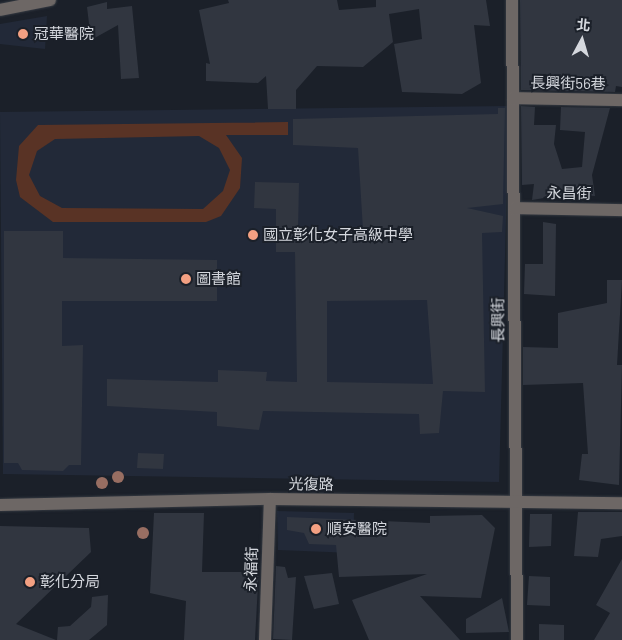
<!DOCTYPE html>
<meta charset="utf-8">
<style>
body{margin:0}
#map{position:relative;width:622px;height:640px;overflow:hidden;background:#1b2029;font-family:Barlow,"Noto Sans TC",sans-serif}
div>[style]{position:absolute}
.built>*{inset:0;background:#222938}
.green>*{inset:0;background:#593325}
.building>*{inset:0;background:#313640}
.roads{filter:drop-shadow(0 0 1px #353a42) drop-shadow(0 0 1px #353a42)}
.minor>*{height:12px;margin:-6px;padding:0 6px;transform-origin:6px;border-radius:6px;background:#6d6765}
.trees>*{width:12px;height:12px;margin:-6px;border-radius:50%;background:#986e62}
.dots>*{width:14px;height:14px;translate:-50% -50%;box-sizing:border-box;border:2px solid #1b2029;border-radius:50%}
span{translate:-50% -50%;white-space:nowrap;text-align:center;line-height:1.15;-webkit-text-stroke:4px #1b2029;paint-order:stroke}
.poi-label{font-size:15px;color:#d5d8de}
.left{translate:0 -50%;text-align:left}
.street-label{font-size:15px;color:#d5d8de}
.north{position:absolute;left:557px;top:15px;width:50px;height:50px;-webkit-text-stroke:4px #1b2029;paint-order:stroke;rotate:6deg;font-size:14px;font-weight:700;line-height:20px;text-align:center;color:#d5d8de}
.north::after{content:'';display:block;margin:auto;width:18px;height:22px;background:#d5d8de;clip-path:polygon(50% 0,100% 100%,50% 72%,0 100%)}
</style>
<div id="map">
<div class="built">
<div style="clip-path:polygon(47px 16px,45px 49px,0 44px,0 24px)"></div>
<div style="clip-path:polygon(509px 106px,499px 482px,3px 474px,0 112px)"></div>
<div style="clip-path:polygon(277px 511px,354px 513px,353px 553px,278px 550px)"></div>
</div>
<div class="green">
<div style="clip-path:polygon(evenodd,288px 122px,288px 135px,226px 135px,242px 158px,240px 188px,221px 216px,206px 222px,53px 222px,20px 197px,16px 180px,19px 146px,38px 125px,288px 122px,199px 136px,219px 148px,230px 170px,223px 191px,203px 209px,62px 208px,40px 196px,29px 175px,37px 151px,55px 139px,199px 136px)"></div>
</div>
<div class="building">
<div style="clip-path:polygon(228px 0,337px 0,339px 10px,376px 7px,376px 0,486px 0,490px 26px,474px 25px,481px 83px,462px 94px,402px 92px,394px 44px,422px 39px,419px 9px,389px 14px,393px 42px,363px 67px,317px 66px,296px 90px,296px 109px,268px 109px,266px 76px,258px 83px,206px 81px,206px 63px,210px 64px,199px 10px,229px 3px)"></div>
<div style="clip-path:polygon(520px 0,622px 0,622px 87px,616px 86px,615px 92px,521px 90px)"></div>
<div style="clip-path:polygon(107px 2px,107px 9px,132px 6px,139px 78px,121px 79px,118px 25px,91px 40px,87px 7px)"></div>
<div style="clip-path:polygon(521px 106px,535px 107px,534px 125px,556px 125px,554px 144px,562px 169px,582px 167px,585px 132px,560px 130px,561px 107px,610px 108px,592px 175px,595px 196px,569px 194px,532px 200px,534px 184px,522px 185px)"></div>
<div style="clip-path:polygon(evenodd,498px 108px,505px 108px,503px 204px,467px 208px,503px 216px,502px 232px,482px 233px,485px 392px,443px 391px,439px 433px,420px 434px,419px 414px,263px 411px,259px 430px,217px 426px,217px 412px,107px 406px,107px 379px,218px 382px,218px 370px,267px 372px,266px 381px,297px 382px,295px 252px,276px 252px,276px 209px,254px 208px,255px 182px,299px 183px,298px 230px,363px 230px,358px 148px,293px 145px,293px 119px,498px 114px,498px 108px,427px 300px,433px 384px,327px 382px,327px 301px,427px 300px)"></div>
<div style="clip-path:polygon(543px 222px,556px 224px,555px 296px,524px 294px,525px 264px,543px 264px)"></div>
<div style="clip-path:polygon(4px 231px,63px 231px,63px 258px,217px 260px,217px 301px,62px 301px,62px 346px,83px 345px,81px 465px,69px 465px,63px 471px,22px 470px,18px 463px,4px 463px)"></div>
<div style="clip-path:polygon(607px 280px,622px 280px,617px 365px,622px 365px,619px 485px,579px 480px,582px 454px,588px 454px,583px 383px,523px 385px,523px 347px,558px 348px,558px 313px,607px 303px)"></div>
<div style="clip-path:polygon(138px 453px,164px 454px,163px 469px,137px 468px)"></div>
<div style="clip-path:polygon(578px 512px,622px 512px,622px 536px,601px 539px,598px 557px,574px 556px)"></div>
<div style="clip-path:polygon(154px 513px,204px 513px,202px 572px,256px 572px,259px 566px,255px 640px,184px 640px,186px 601px,150px 593px)"></div>
<div style="clip-path:polygon(530px 514px,552px 514px,551px 546px,529px 547px)"></div>
<div style="clip-path:polygon(482px 515px,495px 528px,481px 598px,420px 596px,460px 640px,369px 640px,352px 600px,427px 574px,339px 577px,336px 545px,309px 544px,304px 533px,287px 530px,287px 517px,430px 523px,430px 516px)"></div>
<div style="clip-path:polygon(0 526px,89px 528px,91px 552px,16px 624px,56px 640px,0 640px)"></div>
<div style="clip-path:polygon(622px 559px,622px 640px,594px 640px,610px 613px,596px 605px)"></div>
<div style="clip-path:polygon(276px 566px,285px 567px,288px 578px,296px 577px,292px 640px,273px 639px)"></div>
<div style="clip-path:polygon(332px 573px,339px 604px,314px 609px,304px 576px)"></div>
<div style="clip-path:polygon(529px 576px,550px 577px,550px 606px,527px 605px)"></div>
<div style="clip-path:polygon(108px 595px,107px 625px,89px 640px,57px 640px,58px 627px,70px 626px,91px 607px,92px 597px)"></div>
<div style="clip-path:polygon(502px 598px,509px 632px,466px 633px,466px 619px)"></div>
<div style="clip-path:polygon(539px 624px,564px 625px,564px 640px,539px 640px)"></div>
</div>
<div class="roads">
<div class="minor">
<div style="left:512px;top:0;width:640px;rotate:89.55deg"></div>
<div style="left:0;top:10px;width:51px;rotate:-11.3deg"></div>
<div style="left:513px;top:98px;width:109px;rotate:1.1deg"></div>
<div style="left:515px;top:208px;width:107px;rotate:1.1deg"></div>
<div style="left:0;top:505px;width:270px;rotate:-1.3deg"></div>
<div style="left:270px;top:499px;width:352px;rotate:0.7deg"></div>
<div style="left:265px;top:640px;width:141px;rotate:-88deg"></div>
</div>
</div>
<div class="trees">
<div style="left:118px;top:477px"></div>
<div style="left:102px;top:483px"></div>
<div style="left:143px;top:533px"></div>
</div>
<div class="dots">
<div style="left:23px;top:34px;background:#f3a082"></div>
<div style="left:253px;top:235px;background:#f3a082"></div>
<div style="left:186px;top:279px;background:#f3a082"></div>
<div style="left:316px;top:529px;background:#f3a082"></div>
<div style="left:30px;top:582px;background:#f3a082"></div>
</div>
<div class="poi-label">
<span class="left" style="left:34px;top:34px">冠華醫院</span>
<span class="left" style="left:263px;top:235px">國立彰化女子高級中學</span>
<span class="left" style="left:196px;top:279px">圖書館</span>
<span class="left" style="left:327px;top:529px">順安醫院</span>
<span class="left" style="left:40px;top:582px">彰化分局</span>
</div>
<div class="street-label">
<span style="left:568px;top:83px;rotate:1deg">長興街56巷</span>
<span style="left:569px;top:193px;rotate:1deg">永昌街</span>
<span style="left:498px;top:320px;rotate:-90deg">長興街</span>
<span style="left:311px;top:484px;rotate:1deg">光復路</span>
<span style="left:251px;top:569px;rotate:-88deg">永福街</span>
</div>
<div class="north">北</div>
</div>
